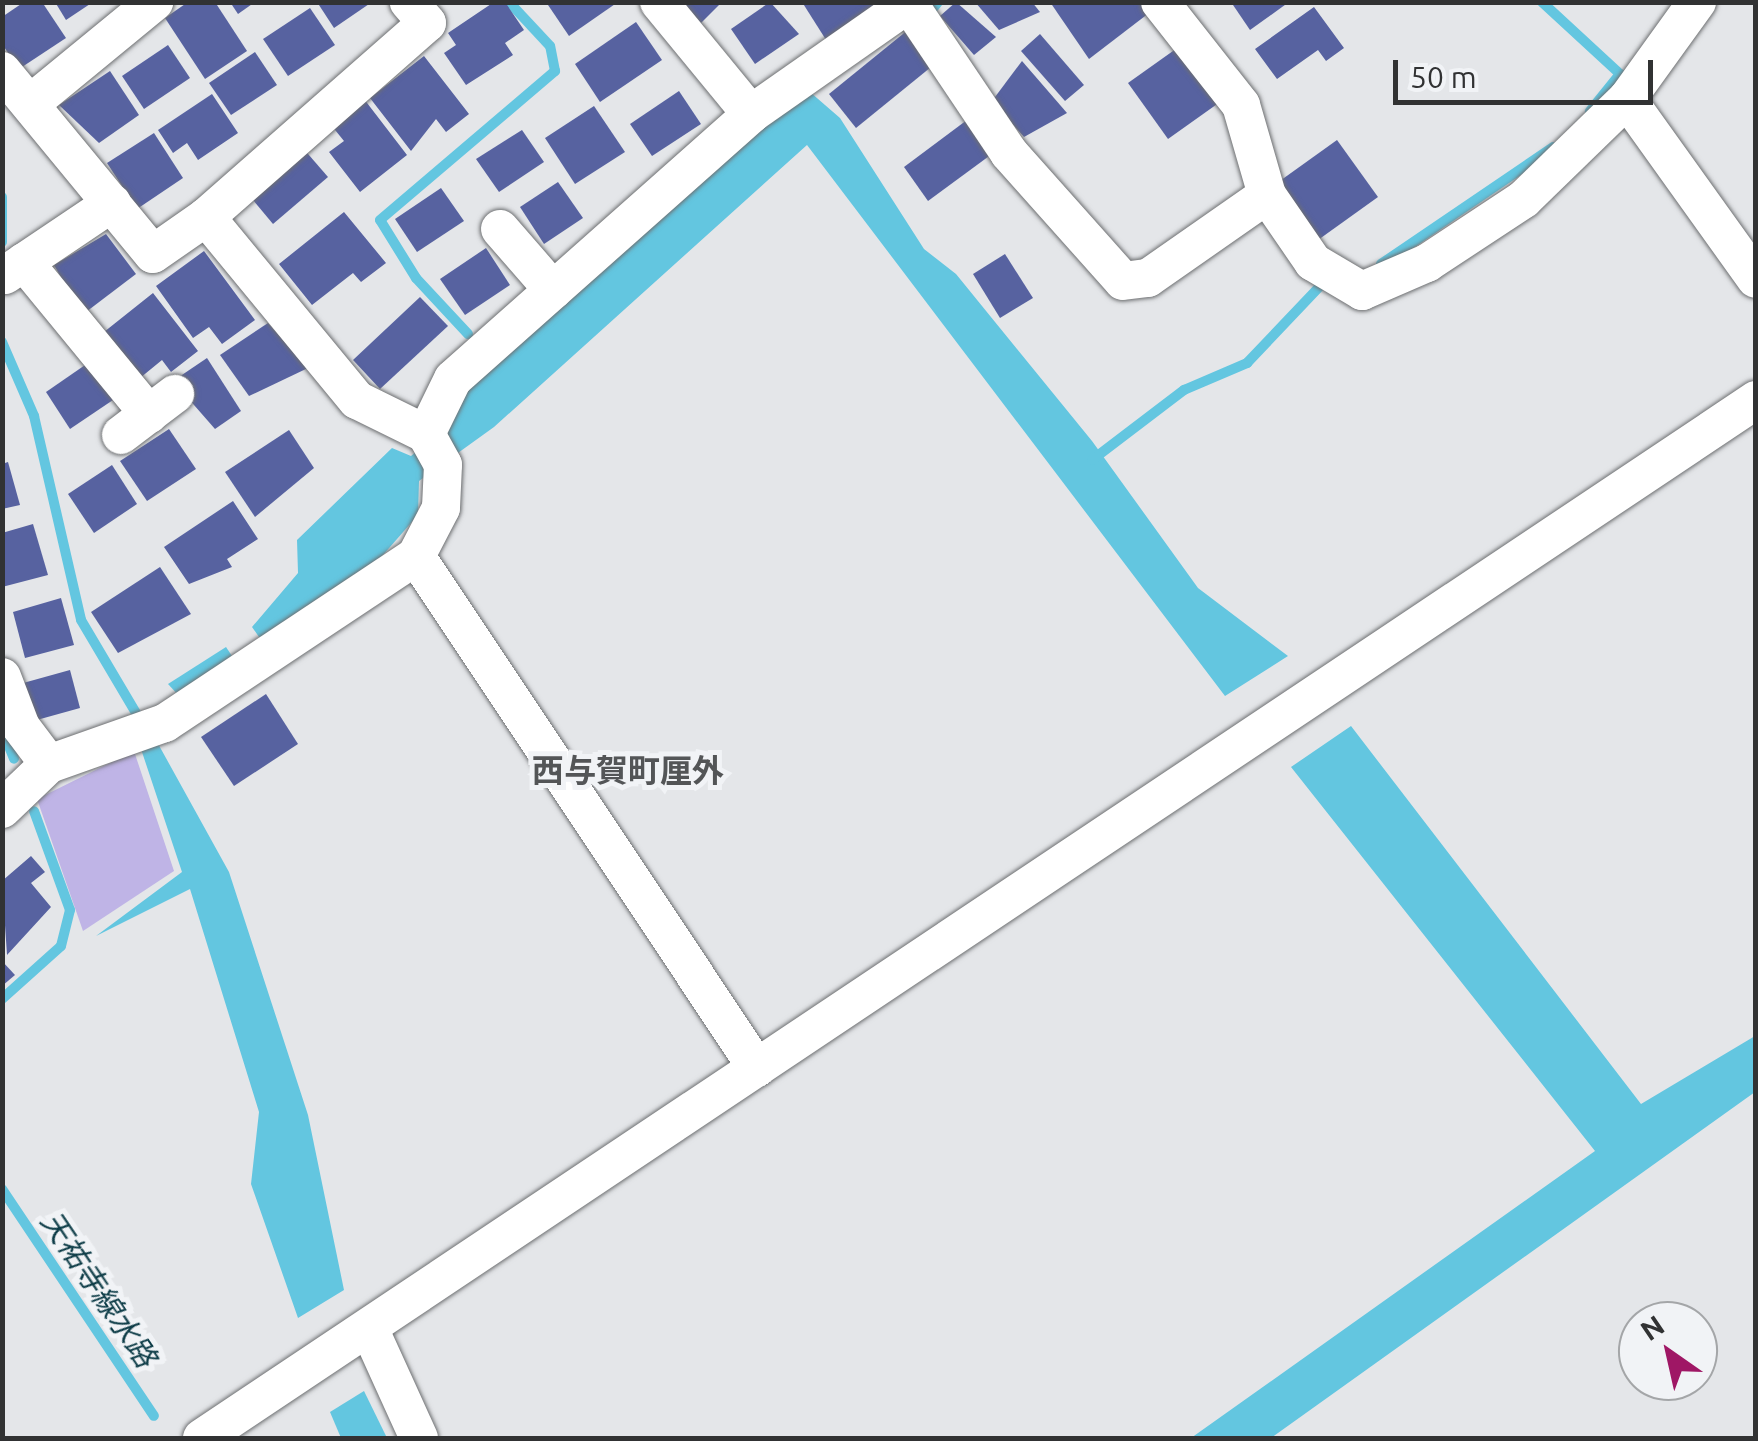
<!DOCTYPE html>
<meta charset="utf-8">
<style>
body{margin:0}
#map{position:relative;width:1758px;height:1441px;overflow:hidden;background:#e4e6e9;font-family:Ubuntu,"Noto Sans JP",sans-serif}
div>[style]{position:absolute}
.green>*{inset:0;background:#bfb4e6}
.water>*{inset:0;background:#63c6e0}
.stream>*{height:10px;margin:-5px;padding:0 5px;transform-origin:5px;border-radius:5px;background:#63c6e0}
.building>*{inset:0;background:#5762a0}
.roads{filter:drop-shadow(0 0 2px #6d6f71) drop-shadow(0 0 2px #6d6f71)}
.minor>*{height:38px;margin:-19px;padding:0 19px;transform-origin:19px;border-radius:19px;background:#fff}
span{translate:-50% -50%;white-space:nowrap;text-align:center;line-height:1.15;-webkit-text-stroke:10px #f1f3f6;paint-order:stroke}
.water-label{font-size:30px;color:#0d3c47;font-style:italic}
.quarter-label{font-size:32px;color:#535557;font-weight:700}
.frame{position:absolute;inset:0;border:5px solid #313233;pointer-events:none}
.north{position:absolute;left:1618px;top:1301px;width:100px;height:100px;box-sizing:border-box;background:#f1f3f6;border:2px solid #a4a6a8;border-radius:50%;rotate:326deg;font-size:28px;font-weight:700;line-height:40px;text-align:center;color:#313233}
.north::after{content:'';display:block;margin:auto;width:35px;height:45px;background:#9f1765;clip-path:polygon(50% 0,100% 100%,50% 72%,0 100%)}
.scale{position:absolute;left:1393px;top:60px;width:260px;height:45px;box-sizing:border-box;border:5px solid #313233;border-top:0;padding-left:12px;font-size:30px;line-height:35px;white-space:nowrap;color:#313233;-webkit-text-stroke:8px #f1f3f6;paint-order:stroke}
</style>
<div id="map">
<div class="green">
<div style="clip-path:polygon(134px 751px,174px 871px,83px 931px,37px 799px)"></div>
</div>
<div class="water">
<div style="clip-path:polygon(810px 92px,840px 118px,924px 249px,956px 274px,1092px 441px,1198px 588px,1288px 656px,1225px 696px,807px 145px,494px 427px,419px 481px,418px 515px,362px 579px,266px 647px,252px 627px,298px 573px,297px 540px,392px 448px,411px 456px,451px 423px,466px 390px,734px 144px)"></div>
<div style="clip-path:polygon(226px 647px,236px 662px,180px 697px,168px 684px)"></div>
<div style="clip-path:polygon(1351px 726px,1641px 1104px,1755px 1036px,1755px 1092px,1271px 1438px,1191px 1438px,1595px 1151px,1291px 767px)"></div>
<div style="clip-path:polygon(156px 740px,229px 872px,308px 1115px,344px 1290px,298px 1318px,251px 1184px,259px 1112px,190px 889px,96px 936px,182px 872px,140px 746px)"></div>
<div style="clip-path:polygon(364px 1391px,387px 1438px,341px 1438px,330px 1412px)"></div>
</div>
<div class="stream">
<div style="left:1542px;top:2px;width:106px;rotate:42.7deg"></div>
<div style="left:1620px;top:74px;width:48px;rotate:129deg"></div>
<div style="left:934px;top:7px;width:6px;rotate:-51deg"></div>
<div style="left:2px;top:197px;width:45px;rotate:90deg"></div>
<div style="left:1381px;top:264px;width:208px;rotate:-34.2deg"></div>
<div style="left:468px;top:334px;width:76px;rotate:-132.9deg"></div>
<div style="left:416px;top:278px;width:68px;rotate:-121.8deg"></div>
<div style="left:380px;top:220px;width:230px;rotate:-40.4deg"></div>
<div style="left:555px;top:71px;width:25px;rotate:-101deg"></div>
<div style="left:550px;top:46px;width:60px;rotate:-133deg"></div>
<div style="left:2px;top:342px;width:81px;rotate:66.6deg"></div>
<div style="left:34px;top:416px;width:209px;rotate:77deg"></div>
<div style="left:81px;top:620px;width:120px;rotate:59.4deg"></div>
<div style="left:1092px;top:460px;width:116px;rotate:-37.3deg"></div>
<div style="left:1184px;top:390px;width:69px;rotate:-23.2deg"></div>
<div style="left:1247px;top:363px;width:105px;rotate:-46.5deg"></div>
<div style="left:2px;top:729px;width:32px;rotate:68deg"></div>
<div style="left:2px;top:999px;width:79px;rotate:-41.9deg"></div>
<div style="left:61px;top:946px;width:37px;rotate:-76deg"></div>
<div style="left:70px;top:910px;width:105px;rotate:-110deg"></div>
<div style="left:2px;top:1189px;width:273px;rotate:56.2deg"></div>
</div>
<div class="building">
<div style="clip-path:polygon(24px 2px,42px 2px,66px 38px,19px 69px,2px 44px,2px 17px)"></div>
<div style="clip-path:polygon(55px 2px,93px 2px,66px 20px)"></div>
<div style="clip-path:polygon(188px 2px,215px 2px,247px 51px,205px 79px,165px 18px)"></div>
<div style="clip-path:polygon(230px 2px,255px 2px,238px 14px)"></div>
<div style="clip-path:polygon(317px 2px,372px 2px,334px 28px)"></div>
<div style="clip-path:polygon(494px 2px,505px 2px,524px 30px,505px 43px,513px 55px,466px 85px,444px 53px,456px 45px,448px 33px)"></div>
<div style="clip-path:polygon(546px 2px,618px 2px,569px 36px)"></div>
<div style="clip-path:polygon(682px 2px,722px 2px,701px 23px)"></div>
<div style="clip-path:polygon(770px 2px,799px 34px,755px 64px,731px 29px)"></div>
<div style="clip-path:polygon(802px 2px,876px 2px,880px 8px,828px 43px)"></div>
<div style="clip-path:polygon(956px 2px,996px 37px,974px 55px,940px 16px)"></div>
<div style="clip-path:polygon(975px 2px,1032px 2px,1040px 12px,999px 30px)"></div>
<div style="clip-path:polygon(1050px 2px,1142px 2px,1149px 13px,1089px 59px)"></div>
<div style="clip-path:polygon(1231px 2px,1289px 2px,1250px 30px)"></div>
<div style="clip-path:polygon(1314px 7px,1344px 48px,1326px 61px,1318px 50px,1277px 79px,1255px 49px)"></div>
<div style="clip-path:polygon(310px 8px,335px 45px,288px 76px,263px 39px)"></div>
<div style="clip-path:polygon(636px 22px,662px 60px,600px 102px,575px 64px)"></div>
<div style="clip-path:polygon(909px 29px,936px 63px,856px 128px,829px 94px)"></div>
<div style="clip-path:polygon(1040px 34px,1084px 85px,1065px 101px,1021px 51px)"></div>
<div style="clip-path:polygon(168px 45px,190px 78px,144px 109px,122px 76px)"></div>
<div style="clip-path:polygon(1180px 46px,1220px 102px,1168px 139px,1128px 83px)"></div>
<div style="clip-path:polygon(255px 52px,277px 85px,231px 115px,209px 83px)"></div>
<div style="clip-path:polygon(424px 56px,469px 114px,446px 132px,436px 119px,411px 151px,370px 98px)"></div>
<div style="clip-path:polygon(1022px 61px,1067px 113px,1024px 137px,992px 101px)"></div>
<div style="clip-path:polygon(110px 71px,139px 115px,99px 143px,59px 105px)"></div>
<div style="clip-path:polygon(679px 91px,701px 124px,652px 156px,630px 124px)"></div>
<div style="clip-path:polygon(212px 94px,238px 133px,198px 160px,187px 143px,173px 153px,158px 130px)"></div>
<div style="clip-path:polygon(364px 99px,407px 155px,360px 192px,329px 152px,344px 141px,331px 125px)"></div>
<div style="clip-path:polygon(594px 106px,625px 152px,575px 184px,545px 138px)"></div>
<div style="clip-path:polygon(971px 117px,996px 151px,928px 201px,904px 167px)"></div>
<div style="clip-path:polygon(522px 130px,544px 162px,499px 192px,476px 159px)"></div>
<div style="clip-path:polygon(154px 133px,183px 178px,137px 209px,107px 163px)"></div>
<div style="clip-path:polygon(1337px 140px,1378px 197px,1318px 240px,1277px 183px)"></div>
<div style="clip-path:polygon(302px 147px,328px 177px,273px 224px,248px 194px)"></div>
<div style="clip-path:polygon(558px 182px,583px 218px,544px 244px,520px 207px)"></div>
<div style="clip-path:polygon(441px 188px,464px 221px,417px 252px,395px 219px)"></div>
<div style="clip-path:polygon(344px 212px,386px 263px,361px 282px,353px 273px,312px 305px,279px 264px)"></div>
<div style="clip-path:polygon(106px 234px,136px 274px,82px 315px,54px 265px)"></div>
<div style="clip-path:polygon(486px 248px,510px 285px,465px 315px,440px 279px)"></div>
<div style="clip-path:polygon(204px 251px,255px 320px,222px 344px,209px 327px,193px 338px,156px 286px)"></div>
<div style="clip-path:polygon(1005px 254px,1033px 298px,1000px 318px,973px 274px)"></div>
<div style="clip-path:polygon(153px 293px,198px 351px,171px 372px,162px 360px,140px 378px,104px 332px)"></div>
<div style="clip-path:polygon(420px 297px,448px 326px,380px 389px,353px 360px)"></div>
<div style="clip-path:polygon(268px 323px,308px 368px,249px 396px,220px 355px)"></div>
<div style="clip-path:polygon(207px 358px,241px 411px,215px 429px,173px 381px)"></div>
<div style="clip-path:polygon(88px 363px,113px 400px,70px 429px,46px 392px)"></div>
<div style="clip-path:polygon(169px 429px,196px 469px,147px 501px,120px 461px)"></div>
<div style="clip-path:polygon(289px 430px,314px 468px,255px 517px,225px 472px)"></div>
<div style="clip-path:polygon(8px 462px,20px 505px,2px 509px,2px 464px)"></div>
<div style="clip-path:polygon(112px 465px,137px 504px,94px 533px,68px 494px)"></div>
<div style="clip-path:polygon(233px 501px,258px 539px,227px 559px,232px 567px,189px 584px,164px 547px)"></div>
<div style="clip-path:polygon(33px 524px,48px 575px,2px 587px,2px 533px)"></div>
<div style="clip-path:polygon(160px 567px,191px 614px,118px 653px,91px 612px)"></div>
<div style="clip-path:polygon(61px 598px,74px 645px,25px 658px,13px 612px)"></div>
<div style="clip-path:polygon(70px 670px,80px 708px,26px 723px,16px 685px)"></div>
<div style="clip-path:polygon(266px 694px,298px 744px,234px 786px,201px 737px)"></div>
<div style="clip-path:polygon(31px 856px,45px 872px,31px 883px,51px 907px,7px 955px,2px 881px)"></div>
<div style="clip-path:polygon(2px 961px,15px 975px,2px 986px)"></div>
</div>
<div class="roads">
<div class="minor">
<div style="left:659px;top:2px;width:145px;rotate:50.6deg"></div>
<div style="left:1160px;top:2px;width:131px;rotate:51.8deg"></div>
<div style="left:1241px;top:105px;width:94px;rotate:73.9deg"></div>
<div style="left:1267px;top:195px;width:81px;rotate:55.5deg"></div>
<div style="left:1313px;top:262px;width:57px;rotate:30.6deg"></div>
<div style="left:1362px;top:291px;width:71px;rotate:-23.3deg"></div>
<div style="left:1427px;top:263px;width:116px;rotate:-33.4deg"></div>
<div style="left:1524px;top:199px;width:144px;rotate:-44.2deg"></div>
<div style="left:1627px;top:99px;width:120px;rotate:-54.2deg"></div>
<div style="left:909px;top:4px;width:179px;rotate:56.1deg"></div>
<div style="left:1009px;top:153px;width:171px;rotate:48.3deg"></div>
<div style="left:1123px;top:281px;width:25px;rotate:-7deg"></div>
<div style="left:1148px;top:278px;width:145px;rotate:-34.9deg"></div>
<div style="left:2px;top:71px;width:237px;rotate:50.5deg"></div>
<div style="left:153px;top:254px;width:65px;rotate:-34.9deg"></div>
<div style="left:206px;top:217px;width:237px;rotate:50.5deg"></div>
<div style="left:357px;top:400px;width:77px;rotate:26.2deg"></div>
<div style="left:426px;top:434px;width:35px;rotate:61deg"></div>
<div style="left:443px;top:465px;width:43px;rotate:92.7deg"></div>
<div style="left:441px;top:508px;width:54px;rotate:117.5deg"></div>
<div style="left:416px;top:556px;width:615px;rotate:56.34deg"></div>
<div style="left:1627px;top:99px;width:221px;rotate:54.4deg"></div>
<div style="left:30px;top:104px;width:161px;rotate:-39.4deg"></div>
<div style="left:206px;top:217px;width:294px;rotate:-41.3deg"></div>
<div style="left:427px;top:23px;width:28px;rotate:-131deg"></div>
<div style="left:500px;top:229px;width:81px;rotate:49deg"></div>
<div style="left:24px;top:262px;width:197px;rotate:50.6deg"></div>
<div style="left:5px;top:275px;width:129px;rotate:-33.9deg"></div>
<div style="left:426px;top:434px;width:61px;rotate:-63.9deg"></div>
<div style="left:453px;top:379px;width:399px;rotate:-41.6deg"></div>
<div style="left:751px;top:114px;width:195px;rotate:-35deg"></div>
<div style="left:121px;top:435px;width:68px;rotate:-37.2deg"></div>
<div style="left:2px;top:677px;width:53px;rotate:69.2deg"></div>
<div style="left:21px;top:727px;width:46px;rotate:52.9deg"></div>
<div style="left:2px;top:809px;width:65px;rotate:-43.8deg"></div>
<div style="left:49px;top:764px;width:123px;rotate:-19.5deg"></div>
<div style="left:165px;top:723px;width:301px;rotate:-33.6deg"></div>
<div style="left:369px;top:1328px;width:121px;rotate:65.6deg"></div>
<div style="left:202px;top:1438px;width:1869px;rotate:-33.74deg"></div>
</div>
</div>
<div class="water-label">
<span style="left:99px;top:1289px;rotate:56deg">天祐寺線水路</span>
</div>
<div class="quarter-label">
<span style="left:628px;top:770px">西与賀町厘外</span>
</div>
<div class="frame"></div>
<div class="north">N</div>
<div class="scale">50 m</div>
</div>
